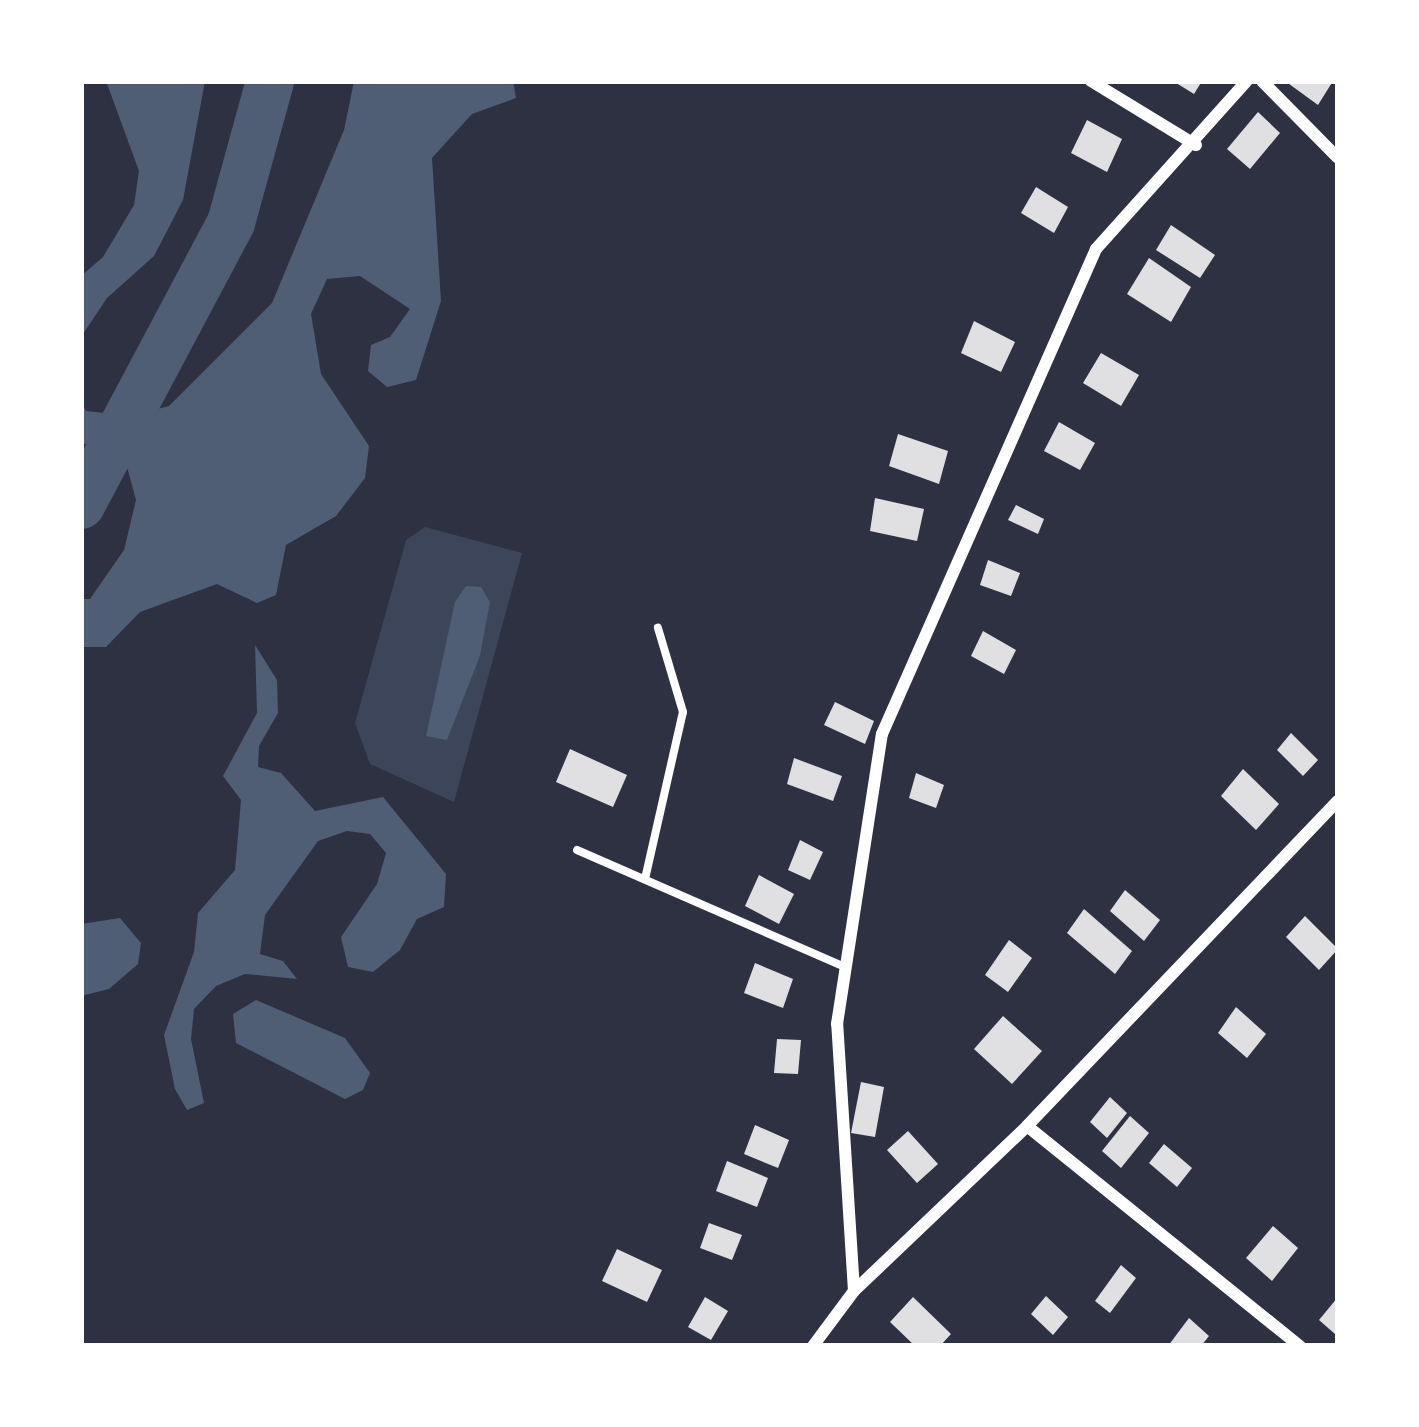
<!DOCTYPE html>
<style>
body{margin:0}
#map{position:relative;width:1419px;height:1427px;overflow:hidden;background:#2d3142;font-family:"Noto Sans",sans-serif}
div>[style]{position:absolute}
.green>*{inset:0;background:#3c4559}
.water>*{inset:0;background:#4f5d75}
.river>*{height:48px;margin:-24px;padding:0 24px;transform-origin:24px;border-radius:24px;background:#4f5d75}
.building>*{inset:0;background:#e0e0e3}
.service>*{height:8px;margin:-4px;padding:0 4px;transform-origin:4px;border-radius:4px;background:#fff}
.minor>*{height:12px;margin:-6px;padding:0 6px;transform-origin:6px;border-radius:6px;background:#fff}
span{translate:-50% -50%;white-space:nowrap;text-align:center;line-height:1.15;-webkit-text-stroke:9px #fff;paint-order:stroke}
.frame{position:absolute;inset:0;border:84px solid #fff;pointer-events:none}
</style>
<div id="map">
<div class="green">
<div style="clip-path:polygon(425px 527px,522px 553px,454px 802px,370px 764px,355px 723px,406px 540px)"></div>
</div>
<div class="water">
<div style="clip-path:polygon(106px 81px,205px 81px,183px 200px,154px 256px,107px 298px,81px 337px,81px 276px,103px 257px,134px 205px,139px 171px)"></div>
<div style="clip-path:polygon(354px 81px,513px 81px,516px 98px,472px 114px,432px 158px,441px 301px,416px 380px,387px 387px,368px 371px,371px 345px,390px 337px,410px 309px,360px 276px,327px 279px,311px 314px,321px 374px,369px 446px,365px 478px,336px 516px,286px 545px,276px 595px,257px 603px,217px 584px,140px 612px,106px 647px,81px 647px,81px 599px,90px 599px,124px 550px,136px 500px,123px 452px,108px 438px,81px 445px,81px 401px,86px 411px,131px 416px,169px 406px,272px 303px,344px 130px)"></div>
<div style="clip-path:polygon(466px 586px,481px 587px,490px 602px,480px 656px,447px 740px,426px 736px,455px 602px)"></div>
<div style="clip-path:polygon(255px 645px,277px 680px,278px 713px,259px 746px,258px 767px,281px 773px,315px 811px,383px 797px,446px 874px,444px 907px,417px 919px,400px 950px,373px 972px,348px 967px,341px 937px,377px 884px,386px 853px,370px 834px,347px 831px,318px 841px,265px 915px,260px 954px,283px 961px,297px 979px,245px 974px,216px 986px,194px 1009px,191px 1039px,204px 1103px,187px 1110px,175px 1089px,164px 1035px,194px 952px,198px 913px,235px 870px,241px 800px,223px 776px,257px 713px)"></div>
<div style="clip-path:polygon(120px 918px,141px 943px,138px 964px,109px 989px,81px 996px,81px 924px)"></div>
<div style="clip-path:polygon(256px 1000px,345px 1038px,370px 1073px,363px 1090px,345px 1099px,236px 1043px,233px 1014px)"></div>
</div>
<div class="river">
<div style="left:81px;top:505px;width:319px;rotate:-62deg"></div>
<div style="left:231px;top:223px;width:147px;rotate:-74.6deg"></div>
</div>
<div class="building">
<div style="clip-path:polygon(1173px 81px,1202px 81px,1194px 94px)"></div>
<div style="clip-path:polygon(1285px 81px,1333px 81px,1318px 105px)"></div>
<div style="clip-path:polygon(1258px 112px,1280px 133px,1250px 169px,1227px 149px)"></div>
<div style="clip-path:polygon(1087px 120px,1122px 139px,1107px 172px,1071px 153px)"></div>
<div style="clip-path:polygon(1036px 187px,1068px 207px,1054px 233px,1021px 213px)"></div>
<div style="clip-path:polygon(1171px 225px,1215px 255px,1200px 278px,1156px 250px)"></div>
<div style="clip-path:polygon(1149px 258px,1191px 287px,1171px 322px,1127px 294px)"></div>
<div style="clip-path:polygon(974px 321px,1015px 342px,1001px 372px,961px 353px)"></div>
<div style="clip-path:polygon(1101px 353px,1139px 375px,1121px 406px,1083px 383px)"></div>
<div style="clip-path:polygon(1059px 422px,1095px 443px,1080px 470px,1044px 451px)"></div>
<div style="clip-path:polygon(898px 434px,948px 451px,939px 484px,889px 466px)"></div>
<div style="clip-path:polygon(875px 498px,924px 509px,917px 541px,870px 531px)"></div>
<div style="clip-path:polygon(1016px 505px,1044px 519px,1038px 534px,1008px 520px)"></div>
<div style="clip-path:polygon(988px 560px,1020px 573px,1011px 596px,980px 585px)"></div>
<div style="clip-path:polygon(983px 631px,1016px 650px,1004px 674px,971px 656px)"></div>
<div style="clip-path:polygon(835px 702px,874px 721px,865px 744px,824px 725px)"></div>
<div style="clip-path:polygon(1291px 733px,1318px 760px,1303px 776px,1277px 750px)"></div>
<div style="clip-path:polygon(570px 749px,627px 775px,613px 807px,556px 782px)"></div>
<div style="clip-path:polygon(794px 758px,842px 776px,833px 801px,787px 784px)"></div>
<div style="clip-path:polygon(1243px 769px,1279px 804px,1256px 830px,1221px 796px)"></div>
<div style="clip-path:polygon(916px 773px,944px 785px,936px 808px,909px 798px)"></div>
<div style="clip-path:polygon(800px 840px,823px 852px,810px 880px,788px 870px)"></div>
<div style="clip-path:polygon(759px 875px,794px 894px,779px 924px,745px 906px)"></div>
<div style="clip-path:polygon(1125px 890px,1160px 920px,1144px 941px,1110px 911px)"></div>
<div style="clip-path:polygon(1084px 909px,1132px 951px,1115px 974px,1067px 933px)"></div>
<div style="clip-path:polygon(1305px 916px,1338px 949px,1319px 970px,1286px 937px)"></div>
<div style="clip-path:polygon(1009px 940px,1032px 958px,1008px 992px,985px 975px)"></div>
<div style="clip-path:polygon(755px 963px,793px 979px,783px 1008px,744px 993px)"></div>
<div style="clip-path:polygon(1236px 1007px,1266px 1034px,1247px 1058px,1218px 1033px)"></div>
<div style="clip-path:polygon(1003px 1016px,1042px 1051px,1012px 1084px,974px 1049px)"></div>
<div style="clip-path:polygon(777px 1039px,801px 1040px,798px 1074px,774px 1073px)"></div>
<div style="clip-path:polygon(861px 1082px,884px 1087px,875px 1137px,851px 1133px)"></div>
<div style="clip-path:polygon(1110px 1097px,1127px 1113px,1107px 1138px,1090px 1122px)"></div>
<div style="clip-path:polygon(1130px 1116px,1149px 1133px,1121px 1168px,1102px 1151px)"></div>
<div style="clip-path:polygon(755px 1125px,789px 1140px,778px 1168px,744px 1154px)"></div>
<div style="clip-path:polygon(908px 1131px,938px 1164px,917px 1183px,887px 1150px)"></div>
<div style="clip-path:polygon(1164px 1144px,1192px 1168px,1177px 1187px,1149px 1163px)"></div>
<div style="clip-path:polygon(727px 1161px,768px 1178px,757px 1207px,716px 1191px)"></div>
<div style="clip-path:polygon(709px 1223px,742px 1235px,732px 1260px,700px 1248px)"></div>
<div style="clip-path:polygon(1273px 1226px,1298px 1248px,1272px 1281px,1246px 1258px)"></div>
<div style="clip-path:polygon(617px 1249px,662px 1270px,647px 1302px,602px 1281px)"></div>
<div style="clip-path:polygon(1121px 1265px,1136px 1278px,1110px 1313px,1095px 1301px)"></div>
<div style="clip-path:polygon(1046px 1296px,1068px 1317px,1053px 1335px,1031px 1314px)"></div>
<div style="clip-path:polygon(705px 1297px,728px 1311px,711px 1340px,688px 1327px)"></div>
<div style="clip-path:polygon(913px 1297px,951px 1334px,940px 1346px,915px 1346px,890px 1322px)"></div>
<div style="clip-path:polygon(1338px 1297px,1338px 1331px,1335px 1334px,1319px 1320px)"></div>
<div style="clip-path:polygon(1189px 1318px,1209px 1336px,1201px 1346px,1168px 1346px)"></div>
</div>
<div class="service">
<div style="left:577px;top:850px;width:292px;rotate:23.6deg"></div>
<div style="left:645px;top:879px;width:171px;rotate:-77.2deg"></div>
<div style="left:683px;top:712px;width:88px;rotate:-106.6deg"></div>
</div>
<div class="minor">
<div style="left:1091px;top:81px;width:123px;rotate:31.4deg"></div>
<div style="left:1262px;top:81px;width:108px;rotate:45.4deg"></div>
<div style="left:1027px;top:1126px;width:351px;rotate:38.9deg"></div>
<div style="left:854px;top:1291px;width:268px;rotate:-93.6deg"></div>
<div style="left:837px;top:1024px;width:293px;rotate:-81.2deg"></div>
<div style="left:882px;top:734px;width:530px;rotate:-66.19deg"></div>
<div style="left:1096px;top:249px;width:226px;rotate:-48.1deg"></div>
<div style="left:813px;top:1346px;width:69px;rotate:-53.3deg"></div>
<div style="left:854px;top:1291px;width:239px;rotate:-43.6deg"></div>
<div style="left:1027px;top:1126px;width:450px;rotate:-46.3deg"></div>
</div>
<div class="frame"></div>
</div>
